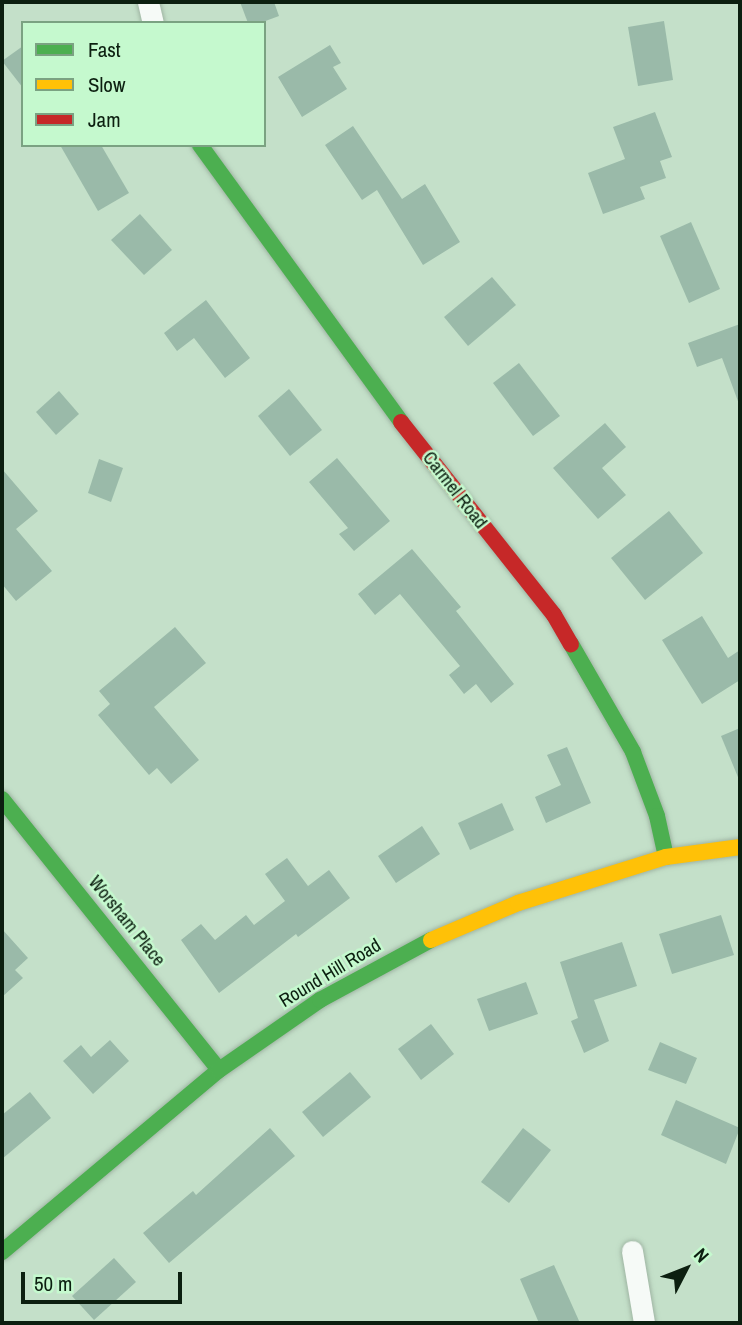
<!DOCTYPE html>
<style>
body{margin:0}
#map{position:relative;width:742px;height:1325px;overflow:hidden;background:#c4e0c9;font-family:"Archivo Narrow",sans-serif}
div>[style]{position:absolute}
.building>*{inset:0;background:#9abaa9}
.roads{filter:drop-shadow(0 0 2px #9fb5a3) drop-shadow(0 0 2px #9fb5a3)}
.street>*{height:21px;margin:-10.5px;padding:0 10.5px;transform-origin:10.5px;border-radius:10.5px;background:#f6faf7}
.fast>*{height:16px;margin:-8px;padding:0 8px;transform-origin:8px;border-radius:8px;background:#4caf50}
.slow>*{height:16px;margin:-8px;padding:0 8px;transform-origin:8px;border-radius:8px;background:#ffc107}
.jam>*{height:16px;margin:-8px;padding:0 8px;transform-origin:8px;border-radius:8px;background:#c62828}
span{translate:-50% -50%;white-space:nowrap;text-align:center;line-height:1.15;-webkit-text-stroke:5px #c5f9ce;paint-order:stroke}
.street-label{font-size:19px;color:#0c1f10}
.frame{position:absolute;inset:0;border:4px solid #0c1f10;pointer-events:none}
.legend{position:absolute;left:21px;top:21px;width:245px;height:126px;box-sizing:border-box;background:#c5f9ce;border:2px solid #7ba282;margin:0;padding:9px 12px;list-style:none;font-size:21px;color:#0c1f10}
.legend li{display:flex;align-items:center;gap:14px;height:35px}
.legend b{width:35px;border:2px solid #7ba282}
.north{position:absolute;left:651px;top:1234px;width:70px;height:70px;-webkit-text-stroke:5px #c5f9ce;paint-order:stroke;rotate:48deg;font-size:19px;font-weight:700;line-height:28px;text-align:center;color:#0c1f10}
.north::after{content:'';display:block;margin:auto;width:24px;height:32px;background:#0c1f10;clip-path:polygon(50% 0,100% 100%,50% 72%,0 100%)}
.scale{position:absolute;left:21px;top:1272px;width:161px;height:32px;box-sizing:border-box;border:4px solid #0c1f10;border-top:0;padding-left:9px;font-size:21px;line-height:24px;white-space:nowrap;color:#0c1f10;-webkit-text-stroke:5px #c5f9ce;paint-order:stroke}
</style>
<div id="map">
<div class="building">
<div style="clip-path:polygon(240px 2px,274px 2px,279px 16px,260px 23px,248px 23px)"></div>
<div style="clip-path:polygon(664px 21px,673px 80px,638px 86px,628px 27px)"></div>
<div style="clip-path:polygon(330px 45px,341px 63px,333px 67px,347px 89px,302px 117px,278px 77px)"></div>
<div style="clip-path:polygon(23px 46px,23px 88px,2px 61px)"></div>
<div style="clip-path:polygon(655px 112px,672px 157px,660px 161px,666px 178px,640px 187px,645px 199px,603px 214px,588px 173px,625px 159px,613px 127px)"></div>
<div style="clip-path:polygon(353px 126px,402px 199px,425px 184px,460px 242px,423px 265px,377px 190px,362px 200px,325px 145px)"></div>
<div style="clip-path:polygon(60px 145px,101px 145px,129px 193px,98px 211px)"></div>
<div style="clip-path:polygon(140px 214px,172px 250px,144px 275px,111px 240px)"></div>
<div style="clip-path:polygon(691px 222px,720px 289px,689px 303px,660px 236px)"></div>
<div style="clip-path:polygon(492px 277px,516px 305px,468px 346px,444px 317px)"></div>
<div style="clip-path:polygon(206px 300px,250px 358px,225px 378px,194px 338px,177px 351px,164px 333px)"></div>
<div style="clip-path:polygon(740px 324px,740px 403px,739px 404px,722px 358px,697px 367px,688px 343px)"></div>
<div style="clip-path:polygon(519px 363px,560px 416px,533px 436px,493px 383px)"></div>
<div style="clip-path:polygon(289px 389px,322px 430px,290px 456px,258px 416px)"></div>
<div style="clip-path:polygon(59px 391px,79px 414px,56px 435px,36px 412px)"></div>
<div style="clip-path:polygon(605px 423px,626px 447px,602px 468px,626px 495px,598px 519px,553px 468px)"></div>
<div style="clip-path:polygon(337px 458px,390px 521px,354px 551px,339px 534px,348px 528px,309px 482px)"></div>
<div style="clip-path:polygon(99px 459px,123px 468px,111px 502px,88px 493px)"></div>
<div style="clip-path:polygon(2px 469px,38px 511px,16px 529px,52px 571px,16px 601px,2px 584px)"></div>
<div style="clip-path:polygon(669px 511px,703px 553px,645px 600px,611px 558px)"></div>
<div style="clip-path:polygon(412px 549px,461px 607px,456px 611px,514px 684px,491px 703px,476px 684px,464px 694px,449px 675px,460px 666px,400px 594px,375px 615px,358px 594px)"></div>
<div style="clip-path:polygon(702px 616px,728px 658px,740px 650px,740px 680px,702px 704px,662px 640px)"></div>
<div style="clip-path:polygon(175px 627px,206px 663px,154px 707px,199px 760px,171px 784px,157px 768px,149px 775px,98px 715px,110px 704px,99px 691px)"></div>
<div style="clip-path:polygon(740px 728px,740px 782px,721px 736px)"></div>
<div style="clip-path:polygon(567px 747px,591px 803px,546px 823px,535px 797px,561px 785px,547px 755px)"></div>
<div style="clip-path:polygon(502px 803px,514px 830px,470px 850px,458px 823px)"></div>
<div style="clip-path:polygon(422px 826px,440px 854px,396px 883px,378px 856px)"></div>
<div style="clip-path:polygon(287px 858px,308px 886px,329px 870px,350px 898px,298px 937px,296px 934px,219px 993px,181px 940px,201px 924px,215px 940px,246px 915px,254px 925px,285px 901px,265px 874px)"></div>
<div style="clip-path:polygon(721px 915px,734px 955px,672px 974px,659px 934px)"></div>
<div style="clip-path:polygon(2px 929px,28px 958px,15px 970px,23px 978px,2px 997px)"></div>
<div style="clip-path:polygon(622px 942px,637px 986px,594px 1000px,609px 1041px,584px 1053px,571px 1021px,578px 1018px,560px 962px)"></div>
<div style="clip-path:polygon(526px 982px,538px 1014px,489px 1031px,477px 999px)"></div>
<div style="clip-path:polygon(431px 1024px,454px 1054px,421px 1080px,398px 1049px)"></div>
<div style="clip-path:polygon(110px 1040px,129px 1061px,93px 1094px,63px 1061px,81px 1045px,91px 1057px)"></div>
<div style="clip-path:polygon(660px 1042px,697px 1058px,686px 1084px,648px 1070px)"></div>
<div style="clip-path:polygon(350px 1072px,371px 1097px,323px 1137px,302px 1112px)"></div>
<div style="clip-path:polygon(30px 1092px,51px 1118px,2px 1159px,2px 1115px)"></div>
<div style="clip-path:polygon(676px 1100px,740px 1128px,726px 1164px,661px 1135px)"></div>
<div style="clip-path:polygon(270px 1128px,295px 1156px,169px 1263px,143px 1233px,193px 1191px,196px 1195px)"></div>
<div style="clip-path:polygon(523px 1128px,551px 1150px,509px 1203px,481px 1182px)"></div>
<div style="clip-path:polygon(114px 1258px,136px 1282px,94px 1320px,72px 1296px)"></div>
<div style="clip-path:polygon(554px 1265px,580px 1323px,539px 1323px,520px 1279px)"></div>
</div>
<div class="roads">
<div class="street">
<div style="left:148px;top:2px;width:22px;rotate:77deg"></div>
<div style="left:632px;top:1251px;width:73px;rotate:80.5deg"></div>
</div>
<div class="fast">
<div style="left:200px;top:145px;width:342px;rotate:54deg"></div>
<div style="left:571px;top:644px;width:125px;rotate:60.1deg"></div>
<div style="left:633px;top:752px;width:68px;rotate:69.4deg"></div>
<div style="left:657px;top:816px;width:42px;rotate:77.6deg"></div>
<div style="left:2px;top:799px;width:347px;rotate:51.3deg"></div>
<div style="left:2px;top:1252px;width:283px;rotate:-40deg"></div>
<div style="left:219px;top:1070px;width:123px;rotate:-34.7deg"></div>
<div style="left:320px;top:1000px;width:126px;rotate:-28.4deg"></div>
</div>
<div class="slow">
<div style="left:431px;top:940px;width:95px;rotate:-23deg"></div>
<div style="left:518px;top:903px;width:155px;rotate:-17.3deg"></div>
<div style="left:666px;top:857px;width:75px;rotate:-7.7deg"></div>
</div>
<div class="jam">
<div style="left:401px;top:422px;width:246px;rotate:51.6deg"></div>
<div style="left:554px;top:615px;width:34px;rotate:60deg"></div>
</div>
</div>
<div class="street-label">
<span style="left:455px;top:490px;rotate:52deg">Carmel Road</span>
<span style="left:127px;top:921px;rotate:51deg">Worsham Place</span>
<span style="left:330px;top:973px;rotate:-31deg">Round Hill Road</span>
</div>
<div class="frame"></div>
<ul class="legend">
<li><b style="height:9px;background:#4caf50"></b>Fast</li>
<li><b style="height:9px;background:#ffc107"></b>Slow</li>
<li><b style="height:9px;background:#c62828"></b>Jam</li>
</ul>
<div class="north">N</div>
<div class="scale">50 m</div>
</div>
